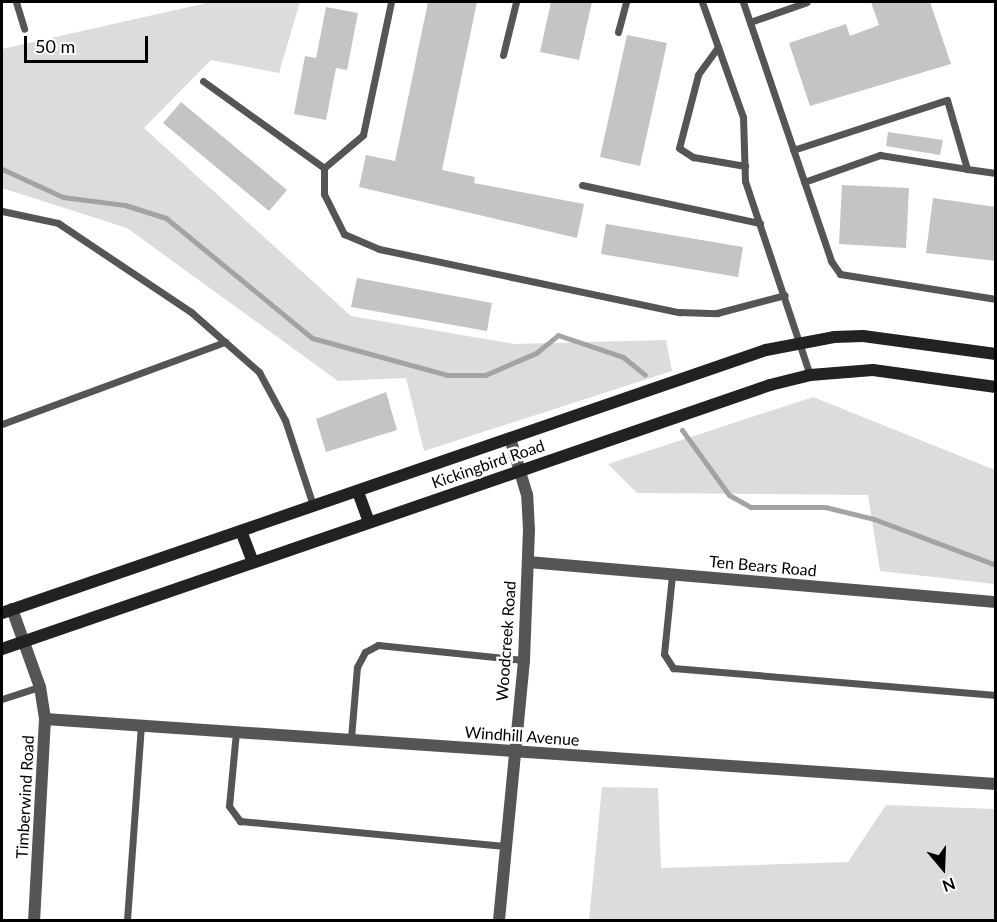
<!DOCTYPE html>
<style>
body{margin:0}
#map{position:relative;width:997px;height:922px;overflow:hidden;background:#fff;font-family:Lato,sans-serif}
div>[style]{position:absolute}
.green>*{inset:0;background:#dcdcdc}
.stream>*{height:5px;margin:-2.5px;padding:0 2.5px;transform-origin:2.5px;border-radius:2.5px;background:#a3a3a3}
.building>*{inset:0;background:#c4c4c4}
.lane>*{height:7px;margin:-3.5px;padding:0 3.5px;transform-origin:3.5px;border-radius:3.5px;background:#555}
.street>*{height:12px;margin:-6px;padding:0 6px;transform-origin:6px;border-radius:6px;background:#555}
.secondary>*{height:12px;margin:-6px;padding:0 6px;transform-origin:6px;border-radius:6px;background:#222}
span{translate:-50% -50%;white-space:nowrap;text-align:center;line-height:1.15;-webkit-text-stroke:5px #fff;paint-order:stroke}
.street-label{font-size:16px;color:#000}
.frame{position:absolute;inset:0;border:3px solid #000;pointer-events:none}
.north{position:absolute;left:913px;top:838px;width:60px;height:60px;-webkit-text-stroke:4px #fff;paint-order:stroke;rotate:161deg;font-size:16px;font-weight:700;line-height:24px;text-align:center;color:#000}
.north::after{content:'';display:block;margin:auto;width:21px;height:27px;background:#000;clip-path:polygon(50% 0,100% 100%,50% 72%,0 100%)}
.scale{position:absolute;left:24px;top:36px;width:124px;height:27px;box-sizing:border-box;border:3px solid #000;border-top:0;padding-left:8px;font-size:18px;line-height:21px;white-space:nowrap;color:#000;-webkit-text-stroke:4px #fff;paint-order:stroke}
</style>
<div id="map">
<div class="green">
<div style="clip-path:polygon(211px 2px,300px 2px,279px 73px,211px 60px,144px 128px,351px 316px,515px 344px,666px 340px,672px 371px,424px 451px,406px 378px,338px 381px,127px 228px,2px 188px,2px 49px)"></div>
<div style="clip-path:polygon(813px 397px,995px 470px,995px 584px,880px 571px,868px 495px,637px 493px,608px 464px)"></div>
<div style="clip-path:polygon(602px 787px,658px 788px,661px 868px,848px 862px,886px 805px,995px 809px,995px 920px,589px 920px)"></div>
</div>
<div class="stream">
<div style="left:2px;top:169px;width:67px;rotate:24.7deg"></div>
<div style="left:63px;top:197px;width:63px;rotate:7.4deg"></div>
<div style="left:125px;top:205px;width:43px;rotate:17.6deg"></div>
<div style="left:166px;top:218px;width:189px;rotate:39.4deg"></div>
<div style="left:312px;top:338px;width:140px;rotate:15.3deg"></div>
<div style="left:447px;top:375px;width:38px"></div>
<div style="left:485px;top:375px;width:56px;rotate:-23.3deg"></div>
<div style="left:536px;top:353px;width:28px;rotate:-39deg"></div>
<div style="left:558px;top:335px;width:69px;rotate:18.7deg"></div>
<div style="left:623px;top:357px;width:28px;rotate:39deg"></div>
<div style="left:682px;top:430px;width:80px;rotate:54.1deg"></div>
<div style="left:729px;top:495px;width:25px;rotate:29deg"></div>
<div style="left:751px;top:507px;width:74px"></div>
<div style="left:825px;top:507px;width:50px;rotate:13.8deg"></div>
<div style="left:874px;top:519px;width:130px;rotate:20.7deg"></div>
</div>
<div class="building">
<div style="clip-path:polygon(428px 2px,477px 2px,442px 170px,475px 177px,474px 183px,584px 204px,577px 238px,359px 187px,366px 155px,395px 161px)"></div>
<div style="clip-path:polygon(551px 2px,592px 2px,579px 60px,540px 52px)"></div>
<div style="clip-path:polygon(871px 2px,930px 2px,951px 64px,810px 106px,789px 43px,846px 24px,850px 36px,879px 25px)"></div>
<div style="clip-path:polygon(326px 7px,358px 13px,347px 70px,336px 68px,326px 120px,294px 114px,305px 56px,316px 58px)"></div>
<div style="clip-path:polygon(627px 35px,667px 43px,640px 166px,600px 157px)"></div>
<div style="clip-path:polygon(181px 102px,287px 190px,269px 211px,163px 123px)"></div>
<div style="clip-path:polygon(888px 132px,943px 140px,940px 155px,886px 146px)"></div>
<div style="clip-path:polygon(842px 185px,909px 188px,906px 248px,839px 244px)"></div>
<div style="clip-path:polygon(933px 198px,996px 207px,996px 261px,926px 253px)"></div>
<div style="clip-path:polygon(606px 224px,743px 247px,738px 277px,601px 254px)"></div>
<div style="clip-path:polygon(357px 278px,492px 303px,487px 331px,351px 307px)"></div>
<div style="clip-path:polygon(386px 392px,397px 430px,326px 452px,316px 419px)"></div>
</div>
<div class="lane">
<div style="left:16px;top:2px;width:28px;rotate:73deg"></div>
<div style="left:391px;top:2px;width:136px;rotate:101.9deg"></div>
<div style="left:363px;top:135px;width:51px;rotate:139.8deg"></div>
<div style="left:324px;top:168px;width:26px;rotate:90deg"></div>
<div style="left:324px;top:194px;width:45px;rotate:63.4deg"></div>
<div style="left:344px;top:234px;width:38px;rotate:23deg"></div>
<div style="left:379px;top:249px;width:307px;rotate:11.9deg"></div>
<div style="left:679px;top:312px;width:38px;rotate:2deg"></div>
<div style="left:717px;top:313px;width:70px;rotate:-14.8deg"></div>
<div style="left:702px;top:2px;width:122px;rotate:70.4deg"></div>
<div style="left:743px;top:117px;width:64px;rotate:88.2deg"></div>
<div style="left:745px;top:181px;width:205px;rotate:71.5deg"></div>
<div style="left:743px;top:2px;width:274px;rotate:71.2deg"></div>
<div style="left:831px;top:261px;width:16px;rotate:55deg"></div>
<div style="left:840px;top:274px;width:158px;rotate:9.1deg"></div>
<div style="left:750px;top:22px;width:60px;rotate:-19.3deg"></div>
<div style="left:618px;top:32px;width:31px;rotate:-75deg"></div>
<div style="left:718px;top:47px;width:34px;rotate:126deg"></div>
<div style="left:698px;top:75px;width:75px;rotate:104.6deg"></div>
<div style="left:679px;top:148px;width:17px;rotate:33deg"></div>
<div style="left:693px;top:157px;width:53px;rotate:9.8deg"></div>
<div style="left:503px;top:55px;width:55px;rotate:-76.2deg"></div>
<div style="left:203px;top:81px;width:149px;rotate:35.7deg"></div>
<div style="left:793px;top:150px;width:162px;rotate:-18deg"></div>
<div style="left:947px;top:100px;width:72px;rotate:73.8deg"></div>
<div style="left:967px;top:169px;width:29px;rotate:8deg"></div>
<div style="left:804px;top:182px;width:81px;rotate:-19.6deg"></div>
<div style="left:880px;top:155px;width:88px;rotate:9.1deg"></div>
<div style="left:582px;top:185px;width:182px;rotate:12.1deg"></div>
<div style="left:2px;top:211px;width:57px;rotate:12.1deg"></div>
<div style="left:58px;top:223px;width:160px;rotate:33.8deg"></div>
<div style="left:191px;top:312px;width:91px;rotate:41.4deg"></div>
<div style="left:259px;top:372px;width:55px;rotate:61.6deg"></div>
<div style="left:285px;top:420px;width:89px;rotate:71.8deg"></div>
<div style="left:2px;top:424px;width:238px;rotate:-20.2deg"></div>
<div style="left:672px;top:575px;width:79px;rotate:95.8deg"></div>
<div style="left:664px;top:654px;width:17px;rotate:57deg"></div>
<div style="left:673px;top:668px;width:324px;rotate:4.8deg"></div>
<div style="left:2px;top:699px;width:40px;rotate:-18deg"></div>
<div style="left:236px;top:732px;width:74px;rotate:95.4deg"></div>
<div style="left:229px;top:806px;width:19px;rotate:54deg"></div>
<div style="left:240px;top:821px;width:266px;rotate:5.4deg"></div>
<div style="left:351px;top:738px;width:71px;rotate:-85.2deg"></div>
<div style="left:357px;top:667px;width:17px;rotate:-62deg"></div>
<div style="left:365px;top:652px;width:15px;rotate:-28deg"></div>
<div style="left:378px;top:645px;width:147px;rotate:5.9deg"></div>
<div style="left:127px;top:920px;width:197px;rotate:-85.9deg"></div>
</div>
<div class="street">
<div style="left:528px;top:562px;width:470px;rotate:4.9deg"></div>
<div style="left:12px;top:609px;width:83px;rotate:70.3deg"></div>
<div style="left:40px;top:687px;width:32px;rotate:81deg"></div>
<div style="left:45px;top:719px;width:201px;rotate:93.1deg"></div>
<div style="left:45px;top:719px;width:953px;rotate:3.91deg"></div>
<div style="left:499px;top:920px;width:261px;rotate:-84.5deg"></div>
<div style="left:524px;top:660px;width:130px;rotate:-87.8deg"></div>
<div style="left:529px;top:530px;width:35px;rotate:-93deg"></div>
<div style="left:527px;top:495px;width:59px;rotate:-106.6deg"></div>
</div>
<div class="secondary">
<div style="left:358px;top:492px;width:32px;rotate:70deg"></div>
<div style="left:241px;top:531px;width:33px;rotate:69deg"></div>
<div style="left:2px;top:613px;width:808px;rotate:-19deg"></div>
<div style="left:766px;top:350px;width:69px;rotate:-10.8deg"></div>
<div style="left:834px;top:337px;width:29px;rotate:-2deg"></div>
<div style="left:863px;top:336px;width:134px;rotate:7.7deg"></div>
<div style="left:2px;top:649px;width:812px;rotate:-18.97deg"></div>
<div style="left:770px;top:385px;width:41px;rotate:-14deg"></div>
<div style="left:810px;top:375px;width:63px;rotate:-4.5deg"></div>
<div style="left:873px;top:370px;width:124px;rotate:7.9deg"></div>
</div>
<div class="street-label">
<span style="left:488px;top:464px;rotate:-19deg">Kickingbird Road</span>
<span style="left:763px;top:566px;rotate:5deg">Ten Bears Road</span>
<span style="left:506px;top:641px;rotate:-86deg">Woodcreek Road</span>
<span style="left:522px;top:736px;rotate:4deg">Windhill Avenue</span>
<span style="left:25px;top:797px;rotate:-87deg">Timberwind Road</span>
</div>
<div class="frame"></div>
<div class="north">N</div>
<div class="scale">50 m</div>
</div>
